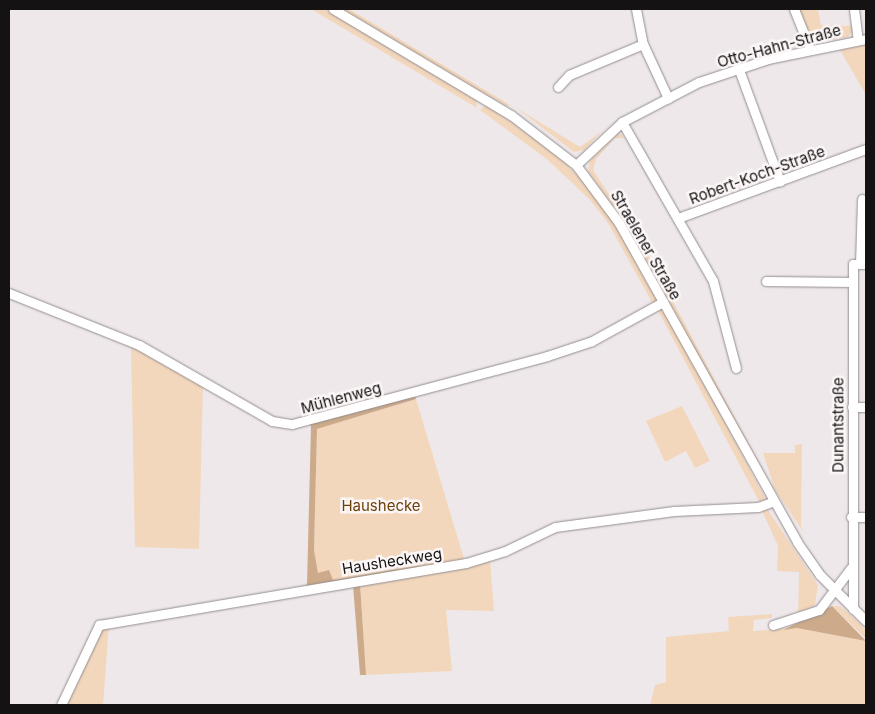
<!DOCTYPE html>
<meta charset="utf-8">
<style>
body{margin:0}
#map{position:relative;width:875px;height:714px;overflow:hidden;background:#efe8ea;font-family:Inter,sans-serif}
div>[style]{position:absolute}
.green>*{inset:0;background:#f2d7bd}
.forest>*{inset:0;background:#ccaa8a}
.roads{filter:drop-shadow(0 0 1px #938d8f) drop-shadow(0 0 1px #938d8f)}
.minor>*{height:9px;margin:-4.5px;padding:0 4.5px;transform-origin:4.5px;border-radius:4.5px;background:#fff}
span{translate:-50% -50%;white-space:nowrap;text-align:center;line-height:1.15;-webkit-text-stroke:5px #fcf6f7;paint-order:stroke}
.street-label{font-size:15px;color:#141212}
.park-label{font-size:15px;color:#6c3f06}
.frame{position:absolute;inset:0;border:10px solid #141212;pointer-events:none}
</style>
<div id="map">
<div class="green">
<div style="clip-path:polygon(311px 9px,327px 9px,458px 87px,476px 98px,477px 108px)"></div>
<div style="clip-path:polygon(340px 9px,349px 9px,510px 105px,506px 106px)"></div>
<div style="clip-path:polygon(797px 9px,818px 9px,821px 25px,852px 26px,853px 31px,848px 37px,812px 43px)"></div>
<div style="clip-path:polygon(866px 44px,866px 95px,840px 50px)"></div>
<div style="clip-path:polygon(486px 105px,553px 151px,589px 187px,607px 209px,658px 297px,656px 302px,653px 304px,608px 223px,590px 200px,548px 160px,480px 110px)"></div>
<div style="clip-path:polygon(515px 107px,580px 147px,602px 131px,584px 150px,574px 152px)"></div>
<div style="clip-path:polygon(619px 132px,624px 138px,615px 138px,596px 159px,593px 170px,645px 249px,767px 478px,761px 475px,631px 231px,588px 171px,590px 161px)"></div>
<div style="clip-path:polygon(656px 307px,666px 312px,762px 492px,766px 499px,761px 505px)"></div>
<div style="clip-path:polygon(131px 345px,203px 385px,199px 549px,135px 547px)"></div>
<div style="clip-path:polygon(416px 399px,465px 562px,333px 580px,318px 573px,314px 550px,317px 429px)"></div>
<div style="clip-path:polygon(682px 406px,710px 461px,695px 468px,686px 451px,665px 462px,646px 421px)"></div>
<div style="clip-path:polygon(802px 444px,801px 527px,806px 536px,775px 490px,763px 453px,795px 453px,795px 445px)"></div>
<div style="clip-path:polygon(766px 507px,818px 585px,815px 605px,798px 616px,799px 572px,777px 571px,778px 546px,763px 513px)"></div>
<div style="clip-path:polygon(490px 560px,494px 611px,446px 610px,452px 671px,366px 675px,360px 584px)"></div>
<div style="clip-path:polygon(832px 606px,840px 606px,853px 617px,866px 630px,866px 639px)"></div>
<div style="clip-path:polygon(772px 614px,772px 618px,754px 620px,753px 631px,797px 628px,866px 641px,866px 705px,650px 705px,655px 685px,666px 682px,666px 637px,729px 631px,728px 617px)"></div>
<div style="clip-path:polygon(109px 625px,103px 705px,64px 705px,100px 627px)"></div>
</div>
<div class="forest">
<div style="clip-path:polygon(414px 394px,416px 399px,317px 429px,314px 550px,318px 573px,329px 570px,333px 580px,418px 566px,419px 570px,304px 589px,307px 584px,311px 426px,308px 423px)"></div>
<div style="clip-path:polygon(360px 584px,366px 675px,360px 675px,353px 585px)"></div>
<div style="clip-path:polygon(832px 606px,866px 641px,797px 628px,783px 630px)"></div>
</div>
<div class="roads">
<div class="minor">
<div style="left:333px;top:9px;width:207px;rotate:30.8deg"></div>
<div style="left:511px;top:115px;width:82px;rotate:37.6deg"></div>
<div style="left:576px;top:165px;width:72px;rotate:53.4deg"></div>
<div style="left:619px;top:223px;width:365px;rotate:60.8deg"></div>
<div style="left:797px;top:542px;width:40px;rotate:55.1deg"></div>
<div style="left:820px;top:575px;width:65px;rotate:45deg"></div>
<div style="left:636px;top:9px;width:36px;rotate:79deg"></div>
<div style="left:643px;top:44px;width:60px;rotate:65.2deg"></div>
<div style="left:794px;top:9px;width:43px;rotate:68.2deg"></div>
<div style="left:854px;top:9px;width:31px;rotate:83deg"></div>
<div style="left:738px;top:67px;width:122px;rotate:69.9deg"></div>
<div style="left:558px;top:87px;width:16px;rotate:-47deg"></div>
<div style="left:569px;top:75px;width:80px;rotate:-22.7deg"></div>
<div style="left:622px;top:122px;width:183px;rotate:60.2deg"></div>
<div style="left:713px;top:281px;width:90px;rotate:75.2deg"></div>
<div style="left:576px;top:165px;width:63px;rotate:-43.1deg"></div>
<div style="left:622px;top:122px;width:87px;rotate:-27.5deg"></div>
<div style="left:699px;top:82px;width:73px;rotate:-18.4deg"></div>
<div style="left:768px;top:59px;width:100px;rotate:-11.5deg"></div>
<div style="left:678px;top:218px;width:200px;rotate:-20.2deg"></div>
<div style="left:860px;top:264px;width:65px;rotate:-88.2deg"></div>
<div style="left:766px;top:281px;width:87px;rotate:0.7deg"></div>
<div style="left:9px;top:293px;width:140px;rotate:21.8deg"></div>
<div style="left:139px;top:345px;width:153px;rotate:29.7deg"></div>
<div style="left:272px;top:421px;width:20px;rotate:9deg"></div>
<div style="left:292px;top:424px;width:264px;rotate:-14.9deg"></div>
<div style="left:547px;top:356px;width:47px;rotate:-18.4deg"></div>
<div style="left:592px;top:341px;width:81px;rotate:-28.8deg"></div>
<div style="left:852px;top:407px;width:14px"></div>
<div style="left:851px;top:517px;width:15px"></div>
<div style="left:853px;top:609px;width:345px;rotate:-90deg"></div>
<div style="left:853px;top:264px;width:13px"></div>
<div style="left:773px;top:625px;width:48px;rotate:-18.1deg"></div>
<div style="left:819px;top:610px;width:53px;rotate:-52.7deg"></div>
<div style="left:61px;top:705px;width:89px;rotate:-64.6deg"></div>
<div style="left:99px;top:625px;width:372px;rotate:-9.6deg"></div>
<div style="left:466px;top:563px;width:41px;rotate:-17.1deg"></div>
<div style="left:505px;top:551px;width:55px;rotate:-25.6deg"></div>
<div style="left:555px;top:527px;width:120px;rotate:-7.7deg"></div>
<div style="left:674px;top:511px;width:84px;rotate:-2.7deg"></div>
<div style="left:758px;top:507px;width:15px;rotate:-20deg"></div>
</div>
</div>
<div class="street-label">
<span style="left:779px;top:46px;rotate:-15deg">Otto-Hahn-Straße</span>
<span style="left:757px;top:175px;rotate:-20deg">Robert-Koch-Straße</span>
<span style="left:646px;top:245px;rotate:60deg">Straelener Straße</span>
<span style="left:341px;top:398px;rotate:-15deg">Mühlenweg</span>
<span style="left:838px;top:425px;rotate:-90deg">Dunantstraße</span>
<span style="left:392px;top:561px;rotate:-9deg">Hausheckweg</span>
</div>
<div class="park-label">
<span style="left:381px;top:506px">Haushecke</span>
</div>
<div class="frame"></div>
</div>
